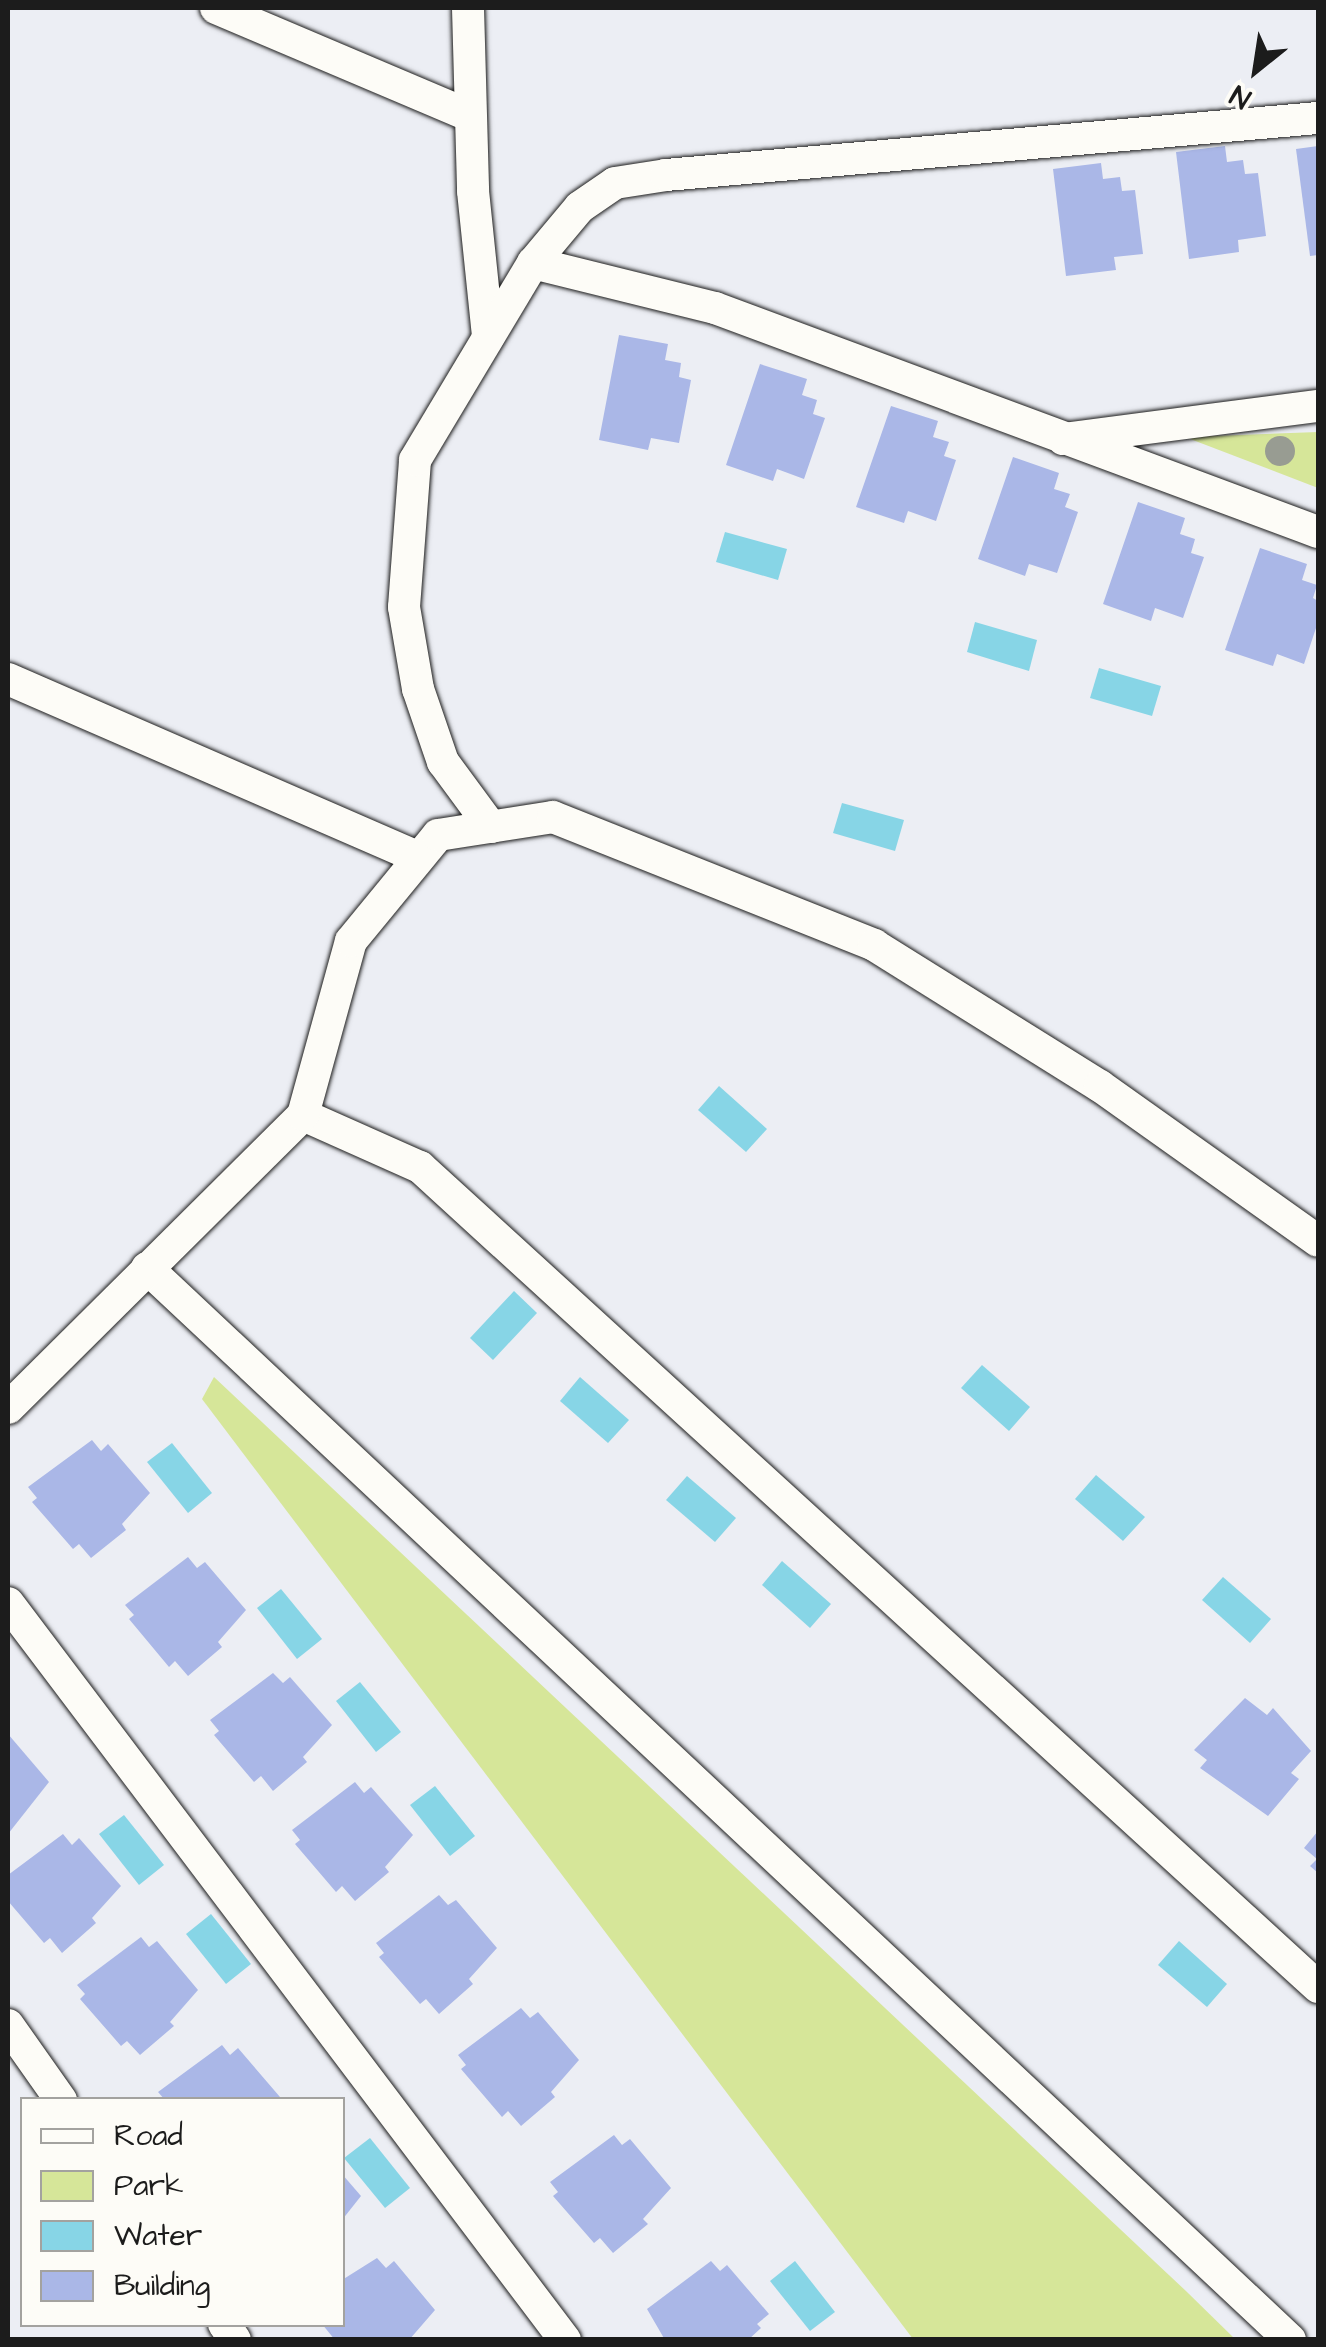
<!DOCTYPE html>
<style>
body{margin:0}
#map{position:relative;width:1326px;height:2347px;overflow:hidden;background:#eceef4;font-family:"Architects Daughter",sans-serif}
div>[style]{position:absolute}
.green>*{inset:0;background:#d6e699}
.water>*{inset:0;background:#87d5e6}
.building>*{inset:0;background:#aab7e7}
.roads{filter:drop-shadow(0 0 2px #1c1c1c) drop-shadow(0 0 2px #1c1c1c)}
.minor>*{height:32px;margin:-16px;padding:0 16px;transform-origin:16px;border-radius:16px;background:#fdfcf7}
.trees>*{width:30px;height:30px;margin:-15px;border-radius:50%;background:#989c92}
span{translate:-50% -50%;white-space:nowrap;text-align:center;line-height:1.15;-webkit-text-stroke:9px #fdfcf7;paint-order:stroke}
.frame{position:absolute;inset:0;border:10px solid #1c1c1c;pointer-events:none}
.legend{position:absolute;left:20px;top:2097px;width:325px;height:230px;box-sizing:border-box;background:#fdfcf7;border:2px solid #a3a29f;margin:0;padding:12px 18px;list-style:none;font-size:30px;color:#1c1c1c}
.legend li{display:flex;align-items:center;gap:20px;height:50px}
.legend b{width:50px;border:2px solid #a3a29f}
.north{position:absolute;left:1206px;top:20px;width:100px;height:100px;-webkit-text-stroke:8px #fdfcf7;paint-order:stroke;rotate:210deg;font-size:28px;font-weight:700;line-height:40px;text-align:center;color:#1c1c1c}
.north::after{content:'';display:block;margin:auto;width:35px;height:45px;background:#1c1c1c;clip-path:polygon(50% 0,100% 100%,50% 72%,0 100%)}
</style>
<div id="map">
<div class="green">
<div style="clip-path:polygon(1318px 432px,1318px 488px,1185px 437px)"></div>
<div style="clip-path:polygon(214px 1377px,1187px 2292px,1235px 2339px,913px 2339px,202px 1399px)"></div>
</div>
<div class="water">
<div style="clip-path:polygon(725px 532px,787px 549px,778px 580px,716px 562px)"></div>
<div style="clip-path:polygon(975px 622px,1037px 640px,1029px 671px,967px 652px)"></div>
<div style="clip-path:polygon(1099px 668px,1161px 686px,1152px 716px,1090px 698px)"></div>
<div style="clip-path:polygon(842px 803px,904px 820px,895px 851px,833px 833px)"></div>
<div style="clip-path:polygon(719px 1086px,767px 1129px,746px 1152px,698px 1110px)"></div>
<div style="clip-path:polygon(514px 1291px,537px 1313px,493px 1360px,470px 1338px)"></div>
<div style="clip-path:polygon(982px 1365px,1030px 1407px,1009px 1431px,961px 1388px)"></div>
<div style="clip-path:polygon(580px 1377px,629px 1420px,608px 1443px,560px 1401px)"></div>
<div style="clip-path:polygon(172px 1443px,212px 1493px,188px 1513px,147px 1462px)"></div>
<div style="clip-path:polygon(1096px 1475px,1145px 1517px,1123px 1541px,1075px 1499px)"></div>
<div style="clip-path:polygon(687px 1476px,736px 1518px,715px 1542px,666px 1500px)"></div>
<div style="clip-path:polygon(782px 1561px,831px 1604px,810px 1628px,762px 1585px)"></div>
<div style="clip-path:polygon(1223px 1577px,1271px 1619px,1250px 1643px,1202px 1600px)"></div>
<div style="clip-path:polygon(281px 1589px,322px 1639px,297px 1659px,257px 1608px)"></div>
<div style="clip-path:polygon(360px 1682px,401px 1732px,376px 1752px,336px 1701px)"></div>
<div style="clip-path:polygon(435px 1786px,475px 1836px,450px 1856px,410px 1805px)"></div>
<div style="clip-path:polygon(124px 1815px,164px 1865px,139px 1885px,99px 1834px)"></div>
<div style="clip-path:polygon(211px 1914px,251px 1964px,226px 1984px,186px 1934px)"></div>
<div style="clip-path:polygon(1179px 1941px,1227px 1984px,1207px 2007px,1158px 1965px)"></div>
<div style="clip-path:polygon(370px 2138px,410px 2188px,385px 2208px,344px 2158px)"></div>
<div style="clip-path:polygon(795px 2261px,835px 2312px,810px 2331px,770px 2281px)"></div>
</div>
<div class="building">
<div style="clip-path:polygon(1225px 146px,1227px 162px,1243px 160px,1245px 174px,1258px 173px,1266px 236px,1238px 240px,1239px 252px,1189px 259px,1176px 152px)"></div>
<div style="clip-path:polygon(1318px 146px,1318px 255px,1310px 256px,1296px 149px)"></div>
<div style="clip-path:polygon(1101px 163px,1103px 179px,1120px 177px,1122px 191px,1135px 190px,1143px 254px,1114px 257px,1116px 270px,1066px 276px,1053px 169px)"></div>
<div style="clip-path:polygon(619px 335px,668px 344px,665px 360px,681px 363px,679px 377px,691px 380px,679px 443px,651px 438px,648px 450px,599px 440px)"></div>
<div style="clip-path:polygon(760px 364px,807px 379px,802px 395px,817px 400px,813px 414px,825px 418px,804px 479px,777px 469px,773px 481px,726px 465px)"></div>
<div style="clip-path:polygon(891px 406px,938px 421px,933px 437px,949px 442px,944px 456px,956px 460px,936px 521px,908px 511px,904px 523px,856px 507px)"></div>
<div style="clip-path:polygon(1013px 457px,1059px 473px,1054px 489px,1070px 494px,1065px 507px,1078px 512px,1057px 573px,1029px 564px,1025px 576px,978px 559px)"></div>
<div style="clip-path:polygon(1138px 502px,1185px 518px,1180px 534px,1195px 539px,1191px 553px,1204px 557px,1183px 618px,1155px 608px,1151px 621px,1103px 604px)"></div>
<div style="clip-path:polygon(1260px 548px,1307px 564px,1302px 580px,1317px 585px,1313px 598px,1318px 601px,1318px 622px,1304px 664px,1277px 654px,1273px 666px,1225px 650px)"></div>
<div style="clip-path:polygon(92px 1440px,101px 1451px,108px 1444px,150px 1493px,122px 1524px,126px 1530px,91px 1558px,79px 1544px,73px 1549px,32px 1502px,37px 1498px,28px 1487px)"></div>
<div style="clip-path:polygon(188px 1557px,197px 1568px,205px 1562px,246px 1610px,218px 1642px,222px 1647px,188px 1676px,175px 1661px,169px 1667px,129px 1619px,134px 1615px,125px 1605px)"></div>
<div style="clip-path:polygon(273px 1673px,283px 1683px,290px 1677px,332px 1725px,303px 1757px,307px 1762px,273px 1791px,261px 1776px,254px 1782px,214px 1735px,219px 1731px,210px 1720px)"></div>
<div style="clip-path:polygon(1245px 1698px,1267px 1715px,1273px 1708px,1311px 1751px,1291px 1773px,1299px 1779px,1268px 1816px,1200px 1768px,1207px 1760px,1194px 1750px)"></div>
<div style="clip-path:polygon(8px 1734px,49px 1782px,8px 1834px)"></div>
<div style="clip-path:polygon(355px 1782px,364px 1793px,371px 1787px,413px 1835px,385px 1867px,389px 1872px,355px 1901px,342px 1886px,336px 1892px,295px 1844px,300px 1840px,292px 1830px)"></div>
<div style="clip-path:polygon(1318px 1831px,1318px 1873px,1310px 1866px,1317px 1859px,1304px 1848px)"></div>
<div style="clip-path:polygon(63px 1834px,72px 1845px,79px 1838px,121px 1886px,92px 1918px,96px 1923px,62px 1953px,50px 1938px,44px 1943px,8px 1901px,8px 1875px)"></div>
<div style="clip-path:polygon(439px 1895px,448px 1905px,456px 1900px,497px 1948px,469px 1979px,473px 1984px,439px 2014px,426px 1999px,420px 2004px,379px 1957px,384px 1953px,376px 1943px)"></div>
<div style="clip-path:polygon(141px 1937px,149px 1947px,157px 1941px,198px 1990px,170px 2022px,174px 2026px,140px 2055px,127px 2041px,121px 2046px,80px 1999px,85px 1994px,77px 1985px)"></div>
<div style="clip-path:polygon(521px 2008px,530px 2018px,538px 2012px,579px 2060px,551px 2092px,555px 2097px,521px 2126px,508px 2111px,502px 2117px,461px 2069px,466px 2065px,458px 2055px)"></div>
<div style="clip-path:polygon(222px 2045px,230px 2055px,238px 2048px,280px 2097px,165px 2100px,158px 2092px)"></div>
<div style="clip-path:polygon(614px 2135px,622px 2145px,630px 2139px,671px 2188px,643px 2219px,648px 2224px,613px 2253px,600px 2238px,594px 2243px,553px 2196px,558px 2192px,550px 2182px)"></div>
<div style="clip-path:polygon(342px 2174px,361px 2196px,342px 2220px)"></div>
<div style="clip-path:polygon(377px 2258px,386px 2268px,394px 2261px,435px 2310px,409px 2340px,335px 2340px,322px 2324px,342px 2324px,342px 2280px)"></div>
<div style="clip-path:polygon(711px 2261px,720px 2271px,727px 2265px,769px 2314px,757px 2324px,761px 2328px,748px 2340px,665px 2340px,647px 2309px)"></div>
</div>
<div class="roads">
<div class="minor">
<div style="left:216px;top:8px;width:276px;rotate:23deg"></div>
<div style="left:468px;top:8px;width:183px;rotate:88.4deg"></div>
<div style="left:473px;top:191px;width:147px;rotate:84.1deg"></div>
<div style="left:533px;top:263px;width:187px;rotate:13.9deg"></div>
<div style="left:715px;top:308px;width:643px;rotate:20.38deg"></div>
<div style="left:1063px;top:439px;width:257px;rotate:-7.4deg"></div>
<div style="left:8px;top:679px;width:448px;rotate:23.5deg"></div>
<div style="left:491px;top:827px;width:81px;rotate:-126.4deg"></div>
<div style="left:443px;top:762px;width:77px;rotate:-108.9deg"></div>
<div style="left:418px;top:689px;width:83px;rotate:-99.7deg"></div>
<div style="left:404px;top:607px;width:147px;rotate:-85.7deg"></div>
<div style="left:415px;top:460px;width:230px;rotate:-59.1deg"></div>
<div style="left:533px;top:263px;width:73px;rotate:-50deg"></div>
<div style="left:580px;top:207px;width:42px;rotate:-34.4deg"></div>
<div style="left:615px;top:183px;width:52px;rotate:-8.9deg"></div>
<div style="left:666px;top:175px;width:654px;rotate:-5deg"></div>
<div style="left:303px;top:1115px;width:128px;rotate:24deg"></div>
<div style="left:420px;top:1167px;width:1216px;rotate:42.4deg"></div>
<div style="left:147px;top:1268px;width:1567px;rotate:43.16deg"></div>
<div style="left:8px;top:1408px;width:416px;rotate:-44.8deg"></div>
<div style="left:303px;top:1115px;width:180px;rotate:-74.6deg"></div>
<div style="left:351px;top:941px;width:137px;rotate:-50.6deg"></div>
<div style="left:438px;top:835px;width:116px;rotate:-8.9deg"></div>
<div style="left:553px;top:817px;width:346px;rotate:21.7deg"></div>
<div style="left:874px;top:945px;width:266px;rotate:32deg"></div>
<div style="left:1100px;top:1086px;width:267px;rotate:35.4deg"></div>
<div style="left:8px;top:1603px;width:924px;rotate:52.92deg"></div>
<div style="left:8px;top:2025px;width:92px;rotate:54.8deg"></div>
<div style="left:224px;top:2324px;width:19px;rotate:55deg"></div>
</div>
</div>
<div class="trees">
<div style="left:1280px;top:451px"></div>
</div>
<div class="frame"></div>
<ul class="legend">
<li><b style="height:12px;background:#fdfcf7"></b>Road</li>
<li><b style="height:28px;background:#d6e699"></b>Park</li>
<li><b style="height:28px;background:#87d5e6"></b>Water</li>
<li><b style="height:28px;background:#aab7e7"></b>Building</li>
</ul>
<div class="north">N</div>
</div>
